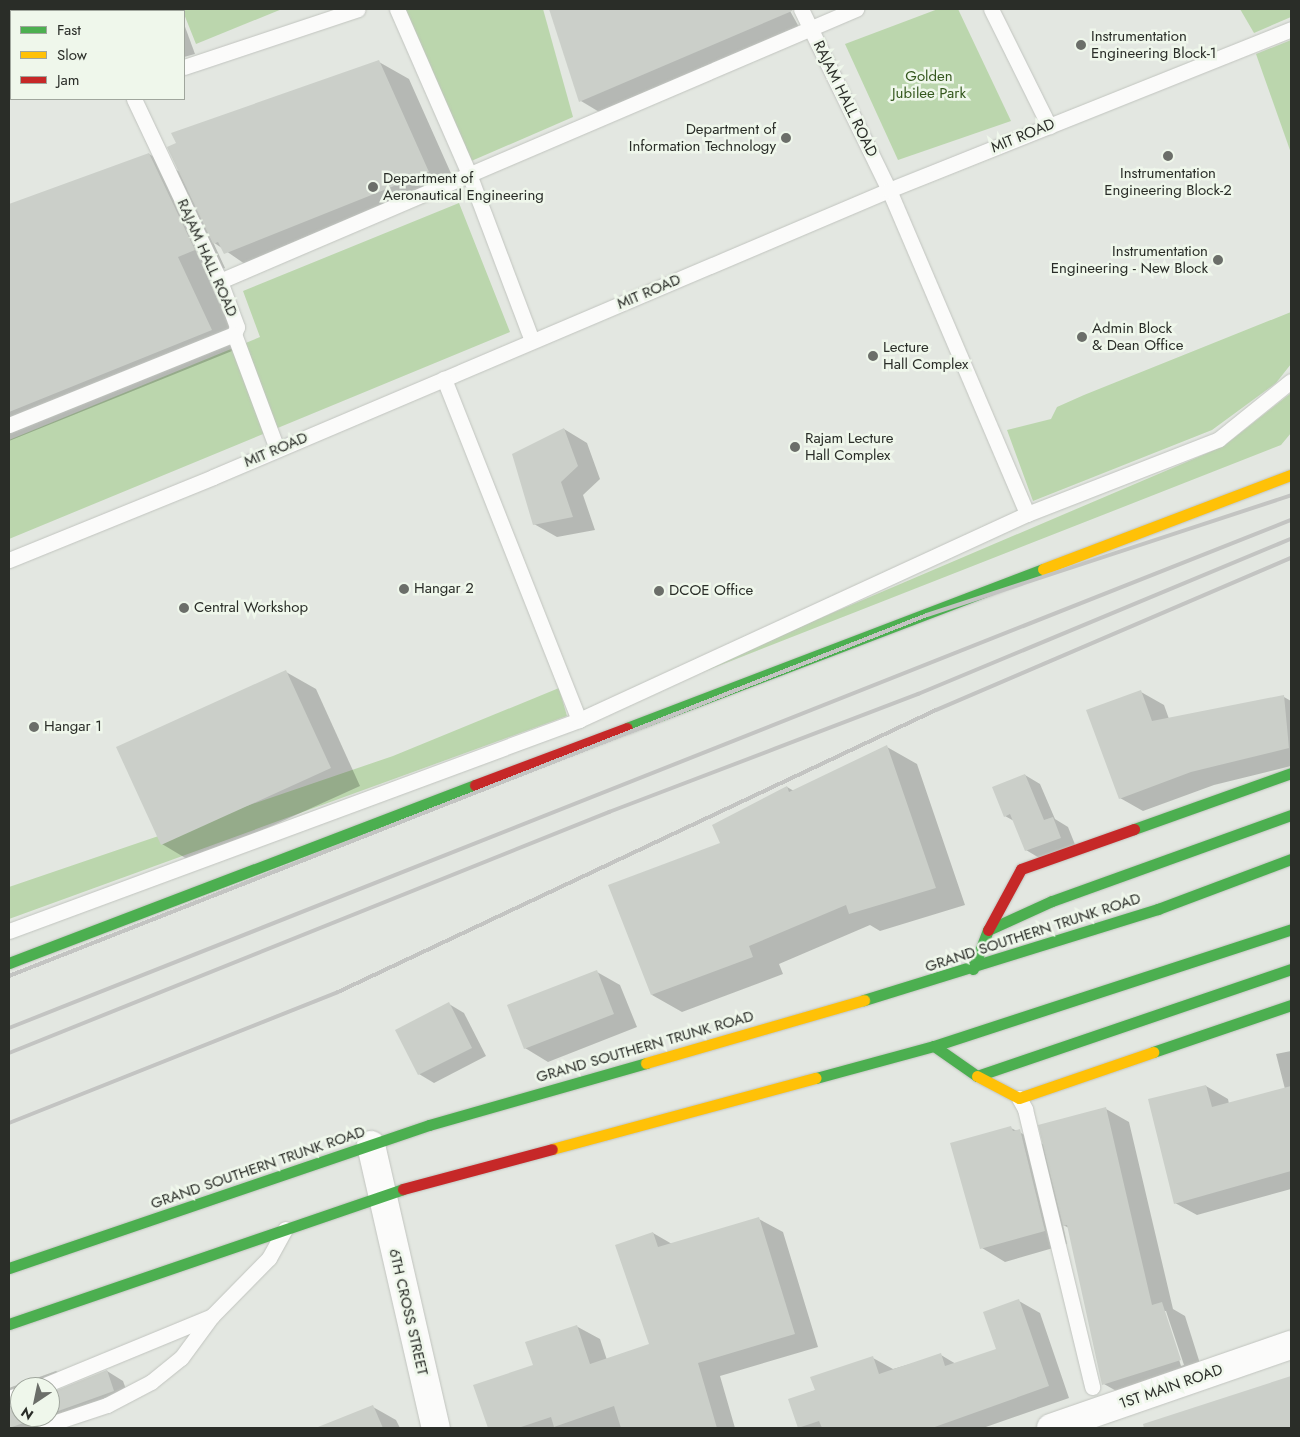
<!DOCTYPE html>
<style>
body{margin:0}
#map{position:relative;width:1300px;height:1437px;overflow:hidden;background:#e3e7e1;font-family:Jost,sans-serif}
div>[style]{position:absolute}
.green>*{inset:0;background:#bbd6ad}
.shadow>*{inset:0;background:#0003}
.building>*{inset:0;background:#cbcfc9}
.roads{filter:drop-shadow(0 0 1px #c1c4bf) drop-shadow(0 0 1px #c1c4bf)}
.lane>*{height:15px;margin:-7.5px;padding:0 7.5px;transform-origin:7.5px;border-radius:7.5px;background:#fbfbfa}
.street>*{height:28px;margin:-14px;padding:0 14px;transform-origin:14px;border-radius:14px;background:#fbfbfa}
.fast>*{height:11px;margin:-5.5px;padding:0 5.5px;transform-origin:5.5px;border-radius:5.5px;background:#4caf50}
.slow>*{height:11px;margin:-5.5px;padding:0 5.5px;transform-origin:5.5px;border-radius:5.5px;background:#ffc107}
.jam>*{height:11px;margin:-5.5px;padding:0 5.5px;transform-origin:5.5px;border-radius:5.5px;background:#c62828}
.rail>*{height:4px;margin:-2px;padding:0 2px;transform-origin:2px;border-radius:2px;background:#c3c4c2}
.dots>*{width:14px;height:14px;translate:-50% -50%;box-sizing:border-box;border:2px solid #eff7eb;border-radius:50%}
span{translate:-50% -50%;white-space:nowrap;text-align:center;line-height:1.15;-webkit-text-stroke:5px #eff7eb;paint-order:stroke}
.poi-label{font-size:15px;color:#2a2d28}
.left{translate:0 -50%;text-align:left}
.right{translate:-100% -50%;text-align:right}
.park-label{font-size:15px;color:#34571d}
.street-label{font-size:15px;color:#2a2d28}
.frame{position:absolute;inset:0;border:10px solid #2a2d28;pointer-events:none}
.legend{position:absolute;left:10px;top:10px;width:175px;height:90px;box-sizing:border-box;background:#eff7eb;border:1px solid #a0a69d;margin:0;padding:6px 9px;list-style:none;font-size:15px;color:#2a2d28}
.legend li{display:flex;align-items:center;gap:10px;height:25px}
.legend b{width:25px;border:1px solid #a0a69d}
.north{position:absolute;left:10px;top:1377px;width:50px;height:50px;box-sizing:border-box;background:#eff7eb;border:1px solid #a0a69d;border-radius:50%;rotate:214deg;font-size:14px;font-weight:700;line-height:20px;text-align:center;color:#2a2d28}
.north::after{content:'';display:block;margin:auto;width:18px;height:22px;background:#6b6e69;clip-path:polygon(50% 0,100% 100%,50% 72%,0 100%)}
</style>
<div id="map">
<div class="green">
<div style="clip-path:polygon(182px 9px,282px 9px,196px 44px)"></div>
<div style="clip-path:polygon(405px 9px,543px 9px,573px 117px,469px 162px)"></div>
<div style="clip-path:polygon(938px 9px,958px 9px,1011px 121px,898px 160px,845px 44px)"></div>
<div style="clip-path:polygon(1240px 9px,1291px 9px,1291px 17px,1254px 33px)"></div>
<div style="clip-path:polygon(1291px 40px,1291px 153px,1256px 54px)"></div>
<div style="clip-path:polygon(459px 203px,510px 332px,9px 539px,9px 440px,260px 337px,243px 291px)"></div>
<div style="clip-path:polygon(1291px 312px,1291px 364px,1276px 383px,1212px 430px,1033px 501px,1007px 430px,1051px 419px,1057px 407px,1084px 395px)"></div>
<div style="clip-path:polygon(1291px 393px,1291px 433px,1281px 445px,591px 716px,1224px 446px)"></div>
<div style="clip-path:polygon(559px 688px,567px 716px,9px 919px,9px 887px,393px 756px)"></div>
</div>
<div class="shadow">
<div style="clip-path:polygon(84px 9px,178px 9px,179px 11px,86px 11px)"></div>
<div style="clip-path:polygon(550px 9px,789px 9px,804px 36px,611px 119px,581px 101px)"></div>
<div style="clip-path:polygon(184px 24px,195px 54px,184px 57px)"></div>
<div style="clip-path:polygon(379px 62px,409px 79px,458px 189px,255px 271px,213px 242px,225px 268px,207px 274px,242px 347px,9px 441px,9px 205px,149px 154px,180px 172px)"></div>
<div style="clip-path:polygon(564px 429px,587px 443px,600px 479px,583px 495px,595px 530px,557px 537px,534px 524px)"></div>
<div style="clip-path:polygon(286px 672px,316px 689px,360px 786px,192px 862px,162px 844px)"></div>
<div style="clip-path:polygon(1141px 692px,1164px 705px,1169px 719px,1284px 697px,1291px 701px,1291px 766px,1214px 785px,1143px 811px,1120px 798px)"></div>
<div style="clip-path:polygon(887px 747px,917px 764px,965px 905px,880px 931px,870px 925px,779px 964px,783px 974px,682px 1012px,652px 995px,722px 844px,787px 787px,794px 791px)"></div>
<div style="clip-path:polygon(1025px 775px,1040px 784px,1055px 819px,1068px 827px,1076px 847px,1041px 859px,1026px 850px,1014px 821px,1005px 816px)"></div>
<div style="clip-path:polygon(597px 972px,620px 985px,637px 1027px,548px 1062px,525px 1048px)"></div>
<div style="clip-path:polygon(449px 1004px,464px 1013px,486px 1056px,434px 1083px,419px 1074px)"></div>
<div style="clip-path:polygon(1291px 1051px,1291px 1189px,1197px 1215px,1175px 1203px,1206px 1086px,1228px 1099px,1229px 1104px,1285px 1089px,1276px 1054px)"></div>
<div style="clip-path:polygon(evenodd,1106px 1109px,1129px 1122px,1173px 1309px,1185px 1316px,1203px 1373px,1127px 1397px,1104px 1384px,1069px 1228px,1063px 1225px,1067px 1244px,1005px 1262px,982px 1248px,1011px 1128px,1045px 1145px,1106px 1109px,1164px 1311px,1166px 1311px,1184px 1365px,1181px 1366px,1164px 1311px)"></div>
<div style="clip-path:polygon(759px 1219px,783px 1232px,818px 1347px,720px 1376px,735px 1428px,489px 1428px,475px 1386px,534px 1366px,576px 1326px,600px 1339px,607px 1360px,651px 1345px,653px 1233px,672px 1244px)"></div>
<div style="clip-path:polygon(1019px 1301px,1040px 1313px,1069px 1398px,983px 1428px,799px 1428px,790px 1400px,816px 1390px,873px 1358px,893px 1369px,941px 1355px,956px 1364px,997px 1350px)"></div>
<div style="clip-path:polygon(56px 1371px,71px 1380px,50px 1387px,20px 1387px,17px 1406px,20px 1405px,20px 1417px,50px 1417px,50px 1394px,107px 1371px,123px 1381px,130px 1400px,52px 1428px,9px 1428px,9px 1388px)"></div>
<div style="clip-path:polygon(1291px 1379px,1291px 1428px,1172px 1428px,1168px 1418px)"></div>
<div style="clip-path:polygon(373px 1407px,396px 1420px,400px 1428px,318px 1428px)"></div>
</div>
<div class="building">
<div style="clip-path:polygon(549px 9px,792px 9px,792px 11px,579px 102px)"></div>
<div style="clip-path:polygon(379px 60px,429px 172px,224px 254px,218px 242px,213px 244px,167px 147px,176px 143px,171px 133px)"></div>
<div style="clip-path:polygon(149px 153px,195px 250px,178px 257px,212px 330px,9px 412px,9px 204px)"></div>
<div style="clip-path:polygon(564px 428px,578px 466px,561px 482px,573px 517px,533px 525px,512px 454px)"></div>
<div style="clip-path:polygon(286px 670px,331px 768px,161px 845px,116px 747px)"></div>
<div style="clip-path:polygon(1141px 690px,1152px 721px,1284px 695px,1289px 748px,1191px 772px,1119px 799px,1086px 710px)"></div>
<div style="clip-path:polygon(887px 745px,936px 888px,849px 914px,846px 905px,749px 946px,753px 957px,651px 995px,608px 885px,720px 843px,712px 825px,787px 786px,789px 792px)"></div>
<div style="clip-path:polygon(1025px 774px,1044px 820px,1053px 817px,1061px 838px,1025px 851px,1010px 814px,1004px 817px,992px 787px)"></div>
<div style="clip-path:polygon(597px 970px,614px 1014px,524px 1049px,507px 1005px)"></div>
<div style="clip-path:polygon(449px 1002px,472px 1048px,418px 1075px,395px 1030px)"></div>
<div style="clip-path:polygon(1206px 1085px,1212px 1107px,1291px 1086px,1291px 1171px,1174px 1204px,1148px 1099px)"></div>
<div style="clip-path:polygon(1106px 1107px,1152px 1305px,1162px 1302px,1181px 1360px,1102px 1385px,1067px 1225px,1063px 1226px,1038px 1125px)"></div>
<div style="clip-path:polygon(1011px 1126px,1013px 1131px,1020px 1129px,1045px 1231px,980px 1249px,950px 1143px)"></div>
<div style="clip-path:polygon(759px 1217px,795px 1334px,698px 1363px,717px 1428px,621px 1428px,614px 1406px,554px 1427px,551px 1417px,518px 1428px,488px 1428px,473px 1385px,533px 1365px,525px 1342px,577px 1325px,590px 1364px,649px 1344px,615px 1245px,653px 1232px,658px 1247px)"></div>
<div style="clip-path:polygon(1019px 1299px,1049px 1386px,932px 1428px,822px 1428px,819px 1421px,798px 1428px,788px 1399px,815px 1390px,810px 1377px,873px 1356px,879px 1374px,941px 1353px,945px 1366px,996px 1349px,983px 1312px)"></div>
<div style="clip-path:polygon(107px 1370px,114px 1391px,50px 1414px,50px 1393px)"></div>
<div style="clip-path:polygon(1291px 1376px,1291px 1428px,1144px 1428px,1143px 1424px)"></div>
<div style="clip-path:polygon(20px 1404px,20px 1417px,41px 1417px,9px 1428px,9px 1407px)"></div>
<div style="clip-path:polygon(373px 1405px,383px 1428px,319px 1428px,318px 1427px)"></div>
</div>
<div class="roads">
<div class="lane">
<div style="left:397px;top:9px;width:180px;rotate:66.4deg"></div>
<div style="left:469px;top:174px;width:178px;rotate:69.3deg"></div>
<div style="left:801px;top:9px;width:201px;rotate:64.1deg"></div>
<div style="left:889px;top:190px;width:352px;rotate:66.9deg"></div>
<div style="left:991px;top:9px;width:131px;rotate:63.6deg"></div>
<div style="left:184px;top:67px;width:183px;rotate:-18.4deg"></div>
<div style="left:134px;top:99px;width:201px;rotate:64.7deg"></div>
<div style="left:220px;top:281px;width:49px;rotate:69.7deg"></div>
<div style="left:237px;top:327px;width:8px;rotate:113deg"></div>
<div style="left:234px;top:334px;width:123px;rotate:69.5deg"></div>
<div style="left:220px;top:281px;width:692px;rotate:-23.16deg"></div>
<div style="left:9px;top:425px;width:243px;rotate:-22deg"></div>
<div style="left:9px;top:560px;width:220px;rotate:-22.1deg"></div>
<div style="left:213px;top:477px;width:734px;rotate:-23deg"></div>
<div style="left:889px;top:190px;width:433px;rotate:-21.8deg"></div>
<div style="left:579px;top:720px;width:493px;rotate:-24.7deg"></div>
<div style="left:1027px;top:514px;width:206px;rotate:-21.3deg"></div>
<div style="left:1219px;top:439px;width:92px;rotate:-38.9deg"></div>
<div style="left:9px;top:931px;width:608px;rotate:-20.31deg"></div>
<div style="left:579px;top:720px;width:367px;rotate:-111.6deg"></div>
<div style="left:1019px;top:1098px;width:13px;rotate:61deg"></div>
<div style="left:1025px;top:1109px;width:286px;rotate:76.4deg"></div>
<div style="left:40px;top:1387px;width:186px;rotate:-22.4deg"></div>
<div style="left:9px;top:1398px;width:12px;rotate:-20deg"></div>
<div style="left:38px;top:1428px;width:73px;rotate:-18.4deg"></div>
<div style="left:107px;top:1405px;width:50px;rotate:-27.6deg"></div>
<div style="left:151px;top:1382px;width:38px;rotate:-39deg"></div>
<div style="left:181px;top:1358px;width:52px;rotate:-53.6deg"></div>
<div style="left:212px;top:1316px;width:81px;rotate:-45.5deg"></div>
<div style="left:269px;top:1258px;width:33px;rotate:-61deg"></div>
</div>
<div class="street">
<div style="left:371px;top:1145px;width:290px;rotate:77.1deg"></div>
<div style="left:1051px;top:1428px;width:254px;rotate:-19.1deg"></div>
</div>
<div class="fast">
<div style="left:627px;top:728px;width:445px;rotate:-20.9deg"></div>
<div style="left:1134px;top:829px;width:167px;rotate:-19.6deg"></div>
<div style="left:9px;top:963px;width:499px;rotate:-20.9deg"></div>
<div style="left:973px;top:969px;width:42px;rotate:-69deg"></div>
<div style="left:988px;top:930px;width:70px;rotate:-24.4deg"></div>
<div style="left:1052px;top:901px;width:254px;rotate:-19.8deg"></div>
<div style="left:864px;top:1000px;width:308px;rotate:-17.2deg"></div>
<div style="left:1158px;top:909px;width:142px;rotate:-20.6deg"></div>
<div style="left:934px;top:1046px;width:52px;rotate:34.9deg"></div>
<div style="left:977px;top:1076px;width:332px;rotate:-18.8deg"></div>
<div style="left:1153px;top:1052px;width:146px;rotate:-18.8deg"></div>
<div style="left:816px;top:1078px;width:122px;rotate:-15.2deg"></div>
<div style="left:934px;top:1046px;width:376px;rotate:-18.1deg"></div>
<div style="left:9px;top:1268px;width:444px;rotate:-18.8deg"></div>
<div style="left:429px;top:1125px;width:226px;rotate:-15.9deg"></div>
<div style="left:9px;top:1324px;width:416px;rotate:-18.9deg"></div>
</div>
<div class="slow">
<div style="left:1043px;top:569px;width:265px;rotate:-20.8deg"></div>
<div style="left:646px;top:1063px;width:227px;rotate:-16.1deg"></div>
<div style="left:977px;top:1076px;width:47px;rotate:27.6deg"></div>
<div style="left:1019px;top:1098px;width:142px;rotate:-18.9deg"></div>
<div style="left:552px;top:1149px;width:273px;rotate:-15.1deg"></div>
</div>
<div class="jam">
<div style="left:475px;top:785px;width:162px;rotate:-20.6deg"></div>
<div style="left:988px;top:930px;width:69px;rotate:-61.6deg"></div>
<div style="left:1021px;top:869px;width:120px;rotate:-19.5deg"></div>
<div style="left:403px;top:1189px;width:154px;rotate:-15deg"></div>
</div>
</div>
<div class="rail">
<div style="left:9px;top:976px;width:986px;rotate:-21.47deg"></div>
<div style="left:927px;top:615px;width:383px;rotate:-18.2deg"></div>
<div style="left:9px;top:1028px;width:1379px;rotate:-21.62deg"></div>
<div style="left:9px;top:1053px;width:647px;rotate:-21.88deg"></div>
<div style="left:609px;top:812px;width:331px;rotate:-20.9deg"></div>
<div style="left:918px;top:694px;width:404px;rotate:-22.6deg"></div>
<div style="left:9px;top:1123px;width:354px;rotate:-21.7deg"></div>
<div style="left:338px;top:992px;width:661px;rotate:-25.25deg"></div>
<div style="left:936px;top:710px;width:386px;rotate:-23.2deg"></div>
</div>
<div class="dots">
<div style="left:1081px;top:45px;background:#6b6e69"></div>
<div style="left:786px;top:138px;background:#6b6e69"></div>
<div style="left:1168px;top:156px;background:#6b6e69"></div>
<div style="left:373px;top:187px;background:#6b6e69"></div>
<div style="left:1218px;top:260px;background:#6b6e69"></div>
<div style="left:1082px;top:337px;background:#6b6e69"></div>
<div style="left:873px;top:356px;background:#6b6e69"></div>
<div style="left:795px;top:447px;background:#6b6e69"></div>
<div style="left:404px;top:589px;background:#6b6e69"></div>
<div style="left:659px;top:591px;background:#6b6e69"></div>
<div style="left:184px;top:608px;background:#6b6e69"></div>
<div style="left:34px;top:727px;background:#6b6e69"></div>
</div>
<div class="poi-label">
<span class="left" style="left:1091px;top:45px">Instrumentation<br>Engineering Block-1</span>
<span class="right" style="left:776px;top:138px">Department of<br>Information Technology</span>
<span style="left:1168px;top:182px">Instrumentation<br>Engineering Block-2</span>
<span class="left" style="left:383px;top:187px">Department of<br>Aeronautical Engineering</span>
<span class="right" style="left:1208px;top:260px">Instrumentation<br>Engineering - New Block</span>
<span class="left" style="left:1092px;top:337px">Admin Block<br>&amp; Dean Office</span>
<span class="left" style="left:883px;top:356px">Lecture<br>Hall Complex</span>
<span class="left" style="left:805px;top:447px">Rajam Lecture<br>Hall Complex</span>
<span class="left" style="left:414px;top:589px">Hangar 2</span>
<span class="left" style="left:669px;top:591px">DCOE Office</span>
<span class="left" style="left:194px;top:608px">Central Workshop</span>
<span class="left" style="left:44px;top:727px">Hangar 1</span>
</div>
<div class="park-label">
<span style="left:929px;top:85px">Golden<br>Jubilee Park</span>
</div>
<div class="street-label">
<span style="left:845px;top:99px;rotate:64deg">RAJAM HALL ROAD</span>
<span style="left:1023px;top:136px;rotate:-22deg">MIT ROAD</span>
<span style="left:207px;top:258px;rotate:66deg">RAJAM HALL ROAD</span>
<span style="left:649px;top:292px;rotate:-23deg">MIT ROAD</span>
<span style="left:276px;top:450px;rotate:-23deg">MIT ROAD</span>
<span style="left:1033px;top:933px;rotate:-18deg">GRAND SOUTHERN TRUNK ROAD</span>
<span style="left:645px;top:1047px;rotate:-16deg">GRAND SOUTHERN TRUNK ROAD</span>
<span style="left:258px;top:1168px;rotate:-19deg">GRAND SOUTHERN TRUNK ROAD</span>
<span style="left:408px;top:1312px;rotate:77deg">6TH CROSS STREET</span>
<span style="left:1171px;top:1387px;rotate:-19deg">1ST MAIN ROAD</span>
</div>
<div class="frame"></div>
<ul class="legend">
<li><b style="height:6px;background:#4caf50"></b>Fast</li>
<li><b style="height:6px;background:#ffc107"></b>Slow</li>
<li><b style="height:6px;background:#c62828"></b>Jam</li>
</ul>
<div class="north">N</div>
</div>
